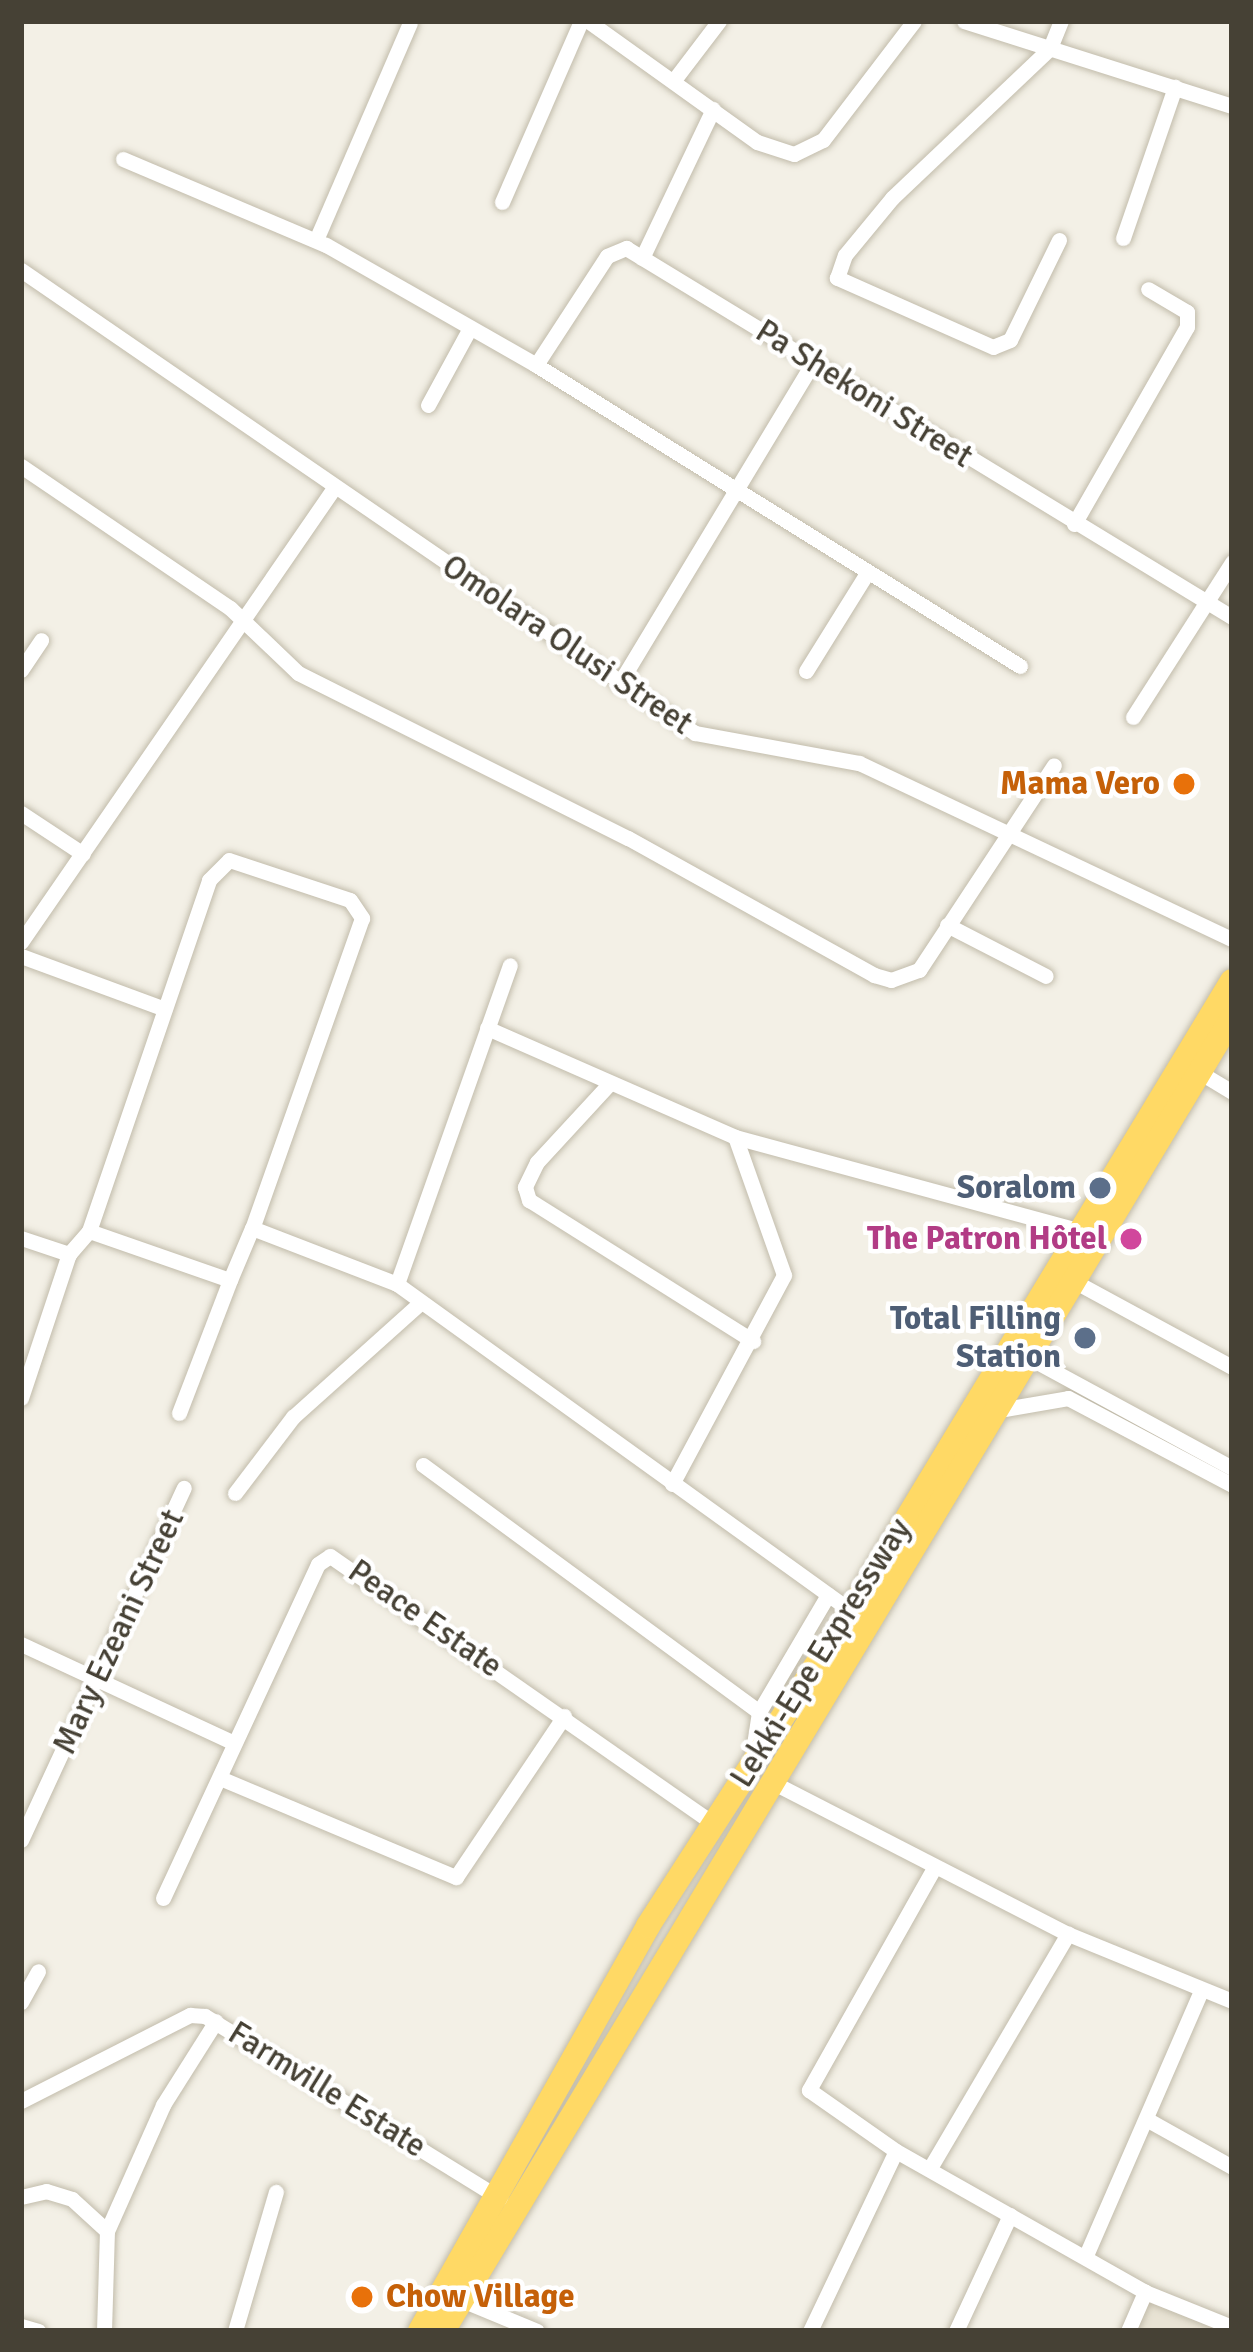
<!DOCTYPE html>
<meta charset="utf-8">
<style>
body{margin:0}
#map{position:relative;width:1253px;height:2352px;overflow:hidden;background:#f3f0e6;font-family:Signika,sans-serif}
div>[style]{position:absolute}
.residential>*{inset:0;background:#e8e3d4}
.roads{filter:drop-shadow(0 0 3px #c2bcab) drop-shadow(0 0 3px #c2bcab)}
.minor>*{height:15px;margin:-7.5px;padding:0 7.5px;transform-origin:7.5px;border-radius:7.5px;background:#fff}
.highway>*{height:24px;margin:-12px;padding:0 12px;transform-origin:12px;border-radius:12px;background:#ffd965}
.dots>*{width:33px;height:33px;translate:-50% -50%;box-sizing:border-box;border:6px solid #fff;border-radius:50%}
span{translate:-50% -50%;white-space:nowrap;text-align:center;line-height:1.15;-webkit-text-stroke:9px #fff;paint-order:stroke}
.street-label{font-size:33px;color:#464135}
.food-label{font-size:33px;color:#c56008;font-weight:700}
.right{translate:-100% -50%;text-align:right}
.left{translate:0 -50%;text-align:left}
.service-label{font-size:33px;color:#4e5e75;font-weight:700}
.hotel-label{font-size:33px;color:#b23c85;font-weight:700}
.frame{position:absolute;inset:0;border:24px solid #464135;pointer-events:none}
</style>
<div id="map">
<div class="residential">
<div style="clip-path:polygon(1148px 2302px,1230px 2331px,1135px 2331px)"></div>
</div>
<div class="roads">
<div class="minor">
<div style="left:588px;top:21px;width:208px;rotate:35.6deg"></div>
<div style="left:757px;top:142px;width:39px;rotate:18deg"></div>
<div style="left:794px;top:154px;width:32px;rotate:-26deg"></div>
<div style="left:823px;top:140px;width:150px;rotate:-52.6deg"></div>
<div style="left:964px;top:21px;width:281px;rotate:17.6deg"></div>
<div style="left:674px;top:80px;width:74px;rotate:-52.7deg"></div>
<div style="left:123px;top:159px;width:220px;rotate:23deg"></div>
<div style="left:326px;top:245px;width:242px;rotate:29.7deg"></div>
<div style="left:536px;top:365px;width:570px;rotate:31.88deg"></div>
<div style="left:502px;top:202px;width:197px;rotate:-66.4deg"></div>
<div style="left:1123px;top:238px;width:160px;rotate:-71deg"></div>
<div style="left:316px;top:240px;width:236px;rotate:-66.6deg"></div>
<div style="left:1059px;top:240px;width:111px;rotate:116.1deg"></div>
<div style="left:1010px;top:340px;width:18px;rotate:158deg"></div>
<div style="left:993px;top:347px;width:171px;rotate:-156.1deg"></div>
<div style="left:837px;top:278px;width:24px;rotate:-71deg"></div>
<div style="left:845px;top:255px;width:74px;rotate:-50.5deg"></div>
<div style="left:892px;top:198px;width:218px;rotate:-43.5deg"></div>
<div style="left:1050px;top:48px;width:29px;rotate:-68deg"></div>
<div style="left:642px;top:258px;width:165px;rotate:-64.5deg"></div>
<div style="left:21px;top:270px;width:818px;rotate:34.49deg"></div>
<div style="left:695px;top:733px;width:167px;rotate:10.4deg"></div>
<div style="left:859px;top:763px;width:412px;rotate:25.3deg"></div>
<div style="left:536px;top:365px;width:130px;rotate:-56.9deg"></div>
<div style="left:607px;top:256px;width:21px;rotate:-23deg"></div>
<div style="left:626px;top:248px;width:710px;rotate:31.34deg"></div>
<div style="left:428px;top:405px;width:88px;rotate:-61.4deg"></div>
<div style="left:21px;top:466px;width:253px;rotate:34.2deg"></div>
<div style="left:230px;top:608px;width:94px;rotate:43.7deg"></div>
<div style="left:298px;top:673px;width:369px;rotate:26.6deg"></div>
<div style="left:628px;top:838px;width:282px;rotate:29.1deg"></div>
<div style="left:874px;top:975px;width:18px;rotate:16deg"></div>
<div style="left:891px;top:980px;width:30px;rotate:-20deg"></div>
<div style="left:919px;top:970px;width:245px;rotate:-56.6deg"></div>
<div style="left:1074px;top:524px;width:227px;rotate:-60.2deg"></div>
<div style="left:1187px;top:327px;width:15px;rotate:-90deg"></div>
<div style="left:1187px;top:312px;width:45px;rotate:-149.5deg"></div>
<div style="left:21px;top:670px;width:36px;rotate:-56deg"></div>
<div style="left:806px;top:671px;width:115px;rotate:-58.1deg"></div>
<div style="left:619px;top:684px;width:376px;rotate:-58.9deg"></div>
<div style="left:1133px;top:717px;width:184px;rotate:-57.4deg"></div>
<div style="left:21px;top:813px;width:74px;rotate:33.5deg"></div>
<div style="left:947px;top:925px;width:111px;rotate:27.3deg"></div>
<div style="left:21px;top:942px;width:551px;rotate:-55.42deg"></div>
<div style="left:21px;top:956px;width:153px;rotate:20.2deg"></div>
<div style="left:487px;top:1028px;width:271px;rotate:23.7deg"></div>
<div style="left:735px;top:1137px;width:355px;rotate:15.2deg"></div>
<div style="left:1199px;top:1072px;width:39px;rotate:31deg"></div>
<div style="left:610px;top:1083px;width:108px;rotate:132.7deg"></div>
<div style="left:537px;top:1162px;width:28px;rotate:116deg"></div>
<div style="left:525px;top:1187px;width:14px;rotate:73deg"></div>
<div style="left:529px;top:1200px;width:265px;rotate:32.2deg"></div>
<div style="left:89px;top:1231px;width:371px;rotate:-71.1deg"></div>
<div style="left:209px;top:880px;width:28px;rotate:-45deg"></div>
<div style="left:229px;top:860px;width:127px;rotate:18.3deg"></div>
<div style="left:350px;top:900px;width:22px;rotate:56deg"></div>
<div style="left:362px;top:918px;width:329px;rotate:109.5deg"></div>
<div style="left:21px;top:1238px;width:51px;rotate:18.4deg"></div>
<div style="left:69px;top:1254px;width:30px;rotate:-49deg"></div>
<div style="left:89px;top:1231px;width:149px;rotate:19.2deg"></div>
<div style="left:230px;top:1280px;width:56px;rotate:-67.1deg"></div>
<div style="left:252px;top:1228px;width:155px;rotate:21.1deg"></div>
<div style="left:397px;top:1284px;width:560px;rotate:35.76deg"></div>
<div style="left:1070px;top:1279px;width:184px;rotate:28.5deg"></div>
<div style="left:397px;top:1284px;width:338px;rotate:-70.5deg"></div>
<div style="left:1024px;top:1355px;width:237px;rotate:28.5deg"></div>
<div style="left:21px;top:1398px;width:152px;rotate:-71.6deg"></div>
<div style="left:993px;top:1411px;width:76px;rotate:-9.8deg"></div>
<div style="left:1068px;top:1398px;width:186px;rotate:27.9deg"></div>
<div style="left:179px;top:1413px;width:142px;rotate:-69deg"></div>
<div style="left:423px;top:1465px;width:417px;rotate:36.3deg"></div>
<div style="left:759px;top:1712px;width:47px;rotate:98.7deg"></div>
<div style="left:672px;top:1484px;width:237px;rotate:-61.8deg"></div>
<div style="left:784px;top:1275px;width:146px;rotate:-109.5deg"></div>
<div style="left:235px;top:1493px;width:96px;rotate:-52.7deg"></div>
<div style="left:293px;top:1417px;width:169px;rotate:-41.9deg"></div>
<div style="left:21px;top:1644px;width:235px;rotate:24.9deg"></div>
<div style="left:759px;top:1712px;width:136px;rotate:-59.5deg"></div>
<div style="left:220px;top:1778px;width:256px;rotate:22.8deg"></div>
<div style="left:456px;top:1877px;width:194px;rotate:-56.1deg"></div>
<div style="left:772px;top:1782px;width:333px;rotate:27.2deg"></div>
<div style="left:1068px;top:1934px;width:177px;rotate:22.2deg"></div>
<div style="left:21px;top:1840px;width:388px;rotate:-65.2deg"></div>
<div style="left:934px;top:1868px;width:255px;rotate:119.4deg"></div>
<div style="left:809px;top:2090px;width:106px;rotate:35deg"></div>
<div style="left:896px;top:2151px;width:286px;rotate:29.5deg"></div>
<div style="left:1145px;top:2292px;width:94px;rotate:21.9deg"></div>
<div style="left:163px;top:1898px;width:368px;rotate:-65.1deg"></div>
<div style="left:318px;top:1564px;width:14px;rotate:-34deg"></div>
<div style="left:330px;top:1556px;width:468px;rotate:34.9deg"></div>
<div style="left:21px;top:2002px;width:35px;rotate:-61deg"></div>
<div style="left:21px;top:2101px;width:190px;rotate:-27deg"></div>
<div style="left:190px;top:2015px;width:15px;rotate:4deg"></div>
<div style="left:205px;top:2016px;width:347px;rotate:31.7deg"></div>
<div style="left:1148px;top:2120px;width:96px;rotate:29.2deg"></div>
<div style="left:930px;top:2168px;width:272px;rotate:-59.5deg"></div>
<div style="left:21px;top:2197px;width:26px;rotate:-13deg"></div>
<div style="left:46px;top:2191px;width:27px;rotate:17deg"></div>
<div style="left:72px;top:2199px;width:47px;rotate:42.4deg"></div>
<div style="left:1087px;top:2253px;width:283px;rotate:-66.5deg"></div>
<div style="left:462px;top:2300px;width:81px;rotate:22.5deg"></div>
<div style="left:21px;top:2326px;width:18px;rotate:16deg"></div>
<div style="left:104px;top:2331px;width:100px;rotate:-88.3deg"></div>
<div style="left:107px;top:2231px;width:138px;rotate:-66deg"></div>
<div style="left:163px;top:2105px;width:99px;rotate:-57.8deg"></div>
<div style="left:235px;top:2331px;width:145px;rotate:-73.6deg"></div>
<div style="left:810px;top:2331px;width:199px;rotate:-64.5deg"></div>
<div style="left:956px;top:2331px;width:128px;rotate:-65deg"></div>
<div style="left:1128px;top:2331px;width:43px;rotate:-66.4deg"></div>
</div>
<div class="highway">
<div style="left:420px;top:2331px;width:465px;rotate:-60.6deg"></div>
<div style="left:648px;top:1926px;width:375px;rotate:-57.2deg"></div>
<div style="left:851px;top:1611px;width:736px;rotate:-58.84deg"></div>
<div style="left:443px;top:2331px;width:1532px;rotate:-59deg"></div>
</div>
</div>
<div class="dots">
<div style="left:1184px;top:784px;background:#e8710a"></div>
<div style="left:1100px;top:1188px;background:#5c6f8a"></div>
<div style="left:1131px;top:1239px;background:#d1479c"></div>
<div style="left:1085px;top:1338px;background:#5c6f8a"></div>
<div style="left:362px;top:2297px;background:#e8710a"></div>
</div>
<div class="street-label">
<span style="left:864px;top:394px;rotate:32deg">Pa Shekoni Street</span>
<span style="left:567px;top:645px;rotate:34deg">Omolara Olusi Street</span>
<span style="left:425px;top:1619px;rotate:35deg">Peace Estate</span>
<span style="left:119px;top:1632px;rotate:-65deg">Mary Ezeani Street</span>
<span style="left:821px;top:1653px;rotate:-58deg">Lekki-Epe Expressway</span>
<span style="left:327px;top:2090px;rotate:32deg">Farmville Estate</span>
</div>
<div class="food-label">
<span class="right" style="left:1160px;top:784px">Mama Vero</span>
<span class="left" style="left:386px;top:2297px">Chow Village</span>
</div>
<div class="service-label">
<span class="right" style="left:1076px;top:1188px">Soralom</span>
<span class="right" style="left:1061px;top:1338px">Total Filling<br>Station</span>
</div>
<div class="hotel-label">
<span class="right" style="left:1107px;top:1239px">The Patron Hôtel</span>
</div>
<div class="frame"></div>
</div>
